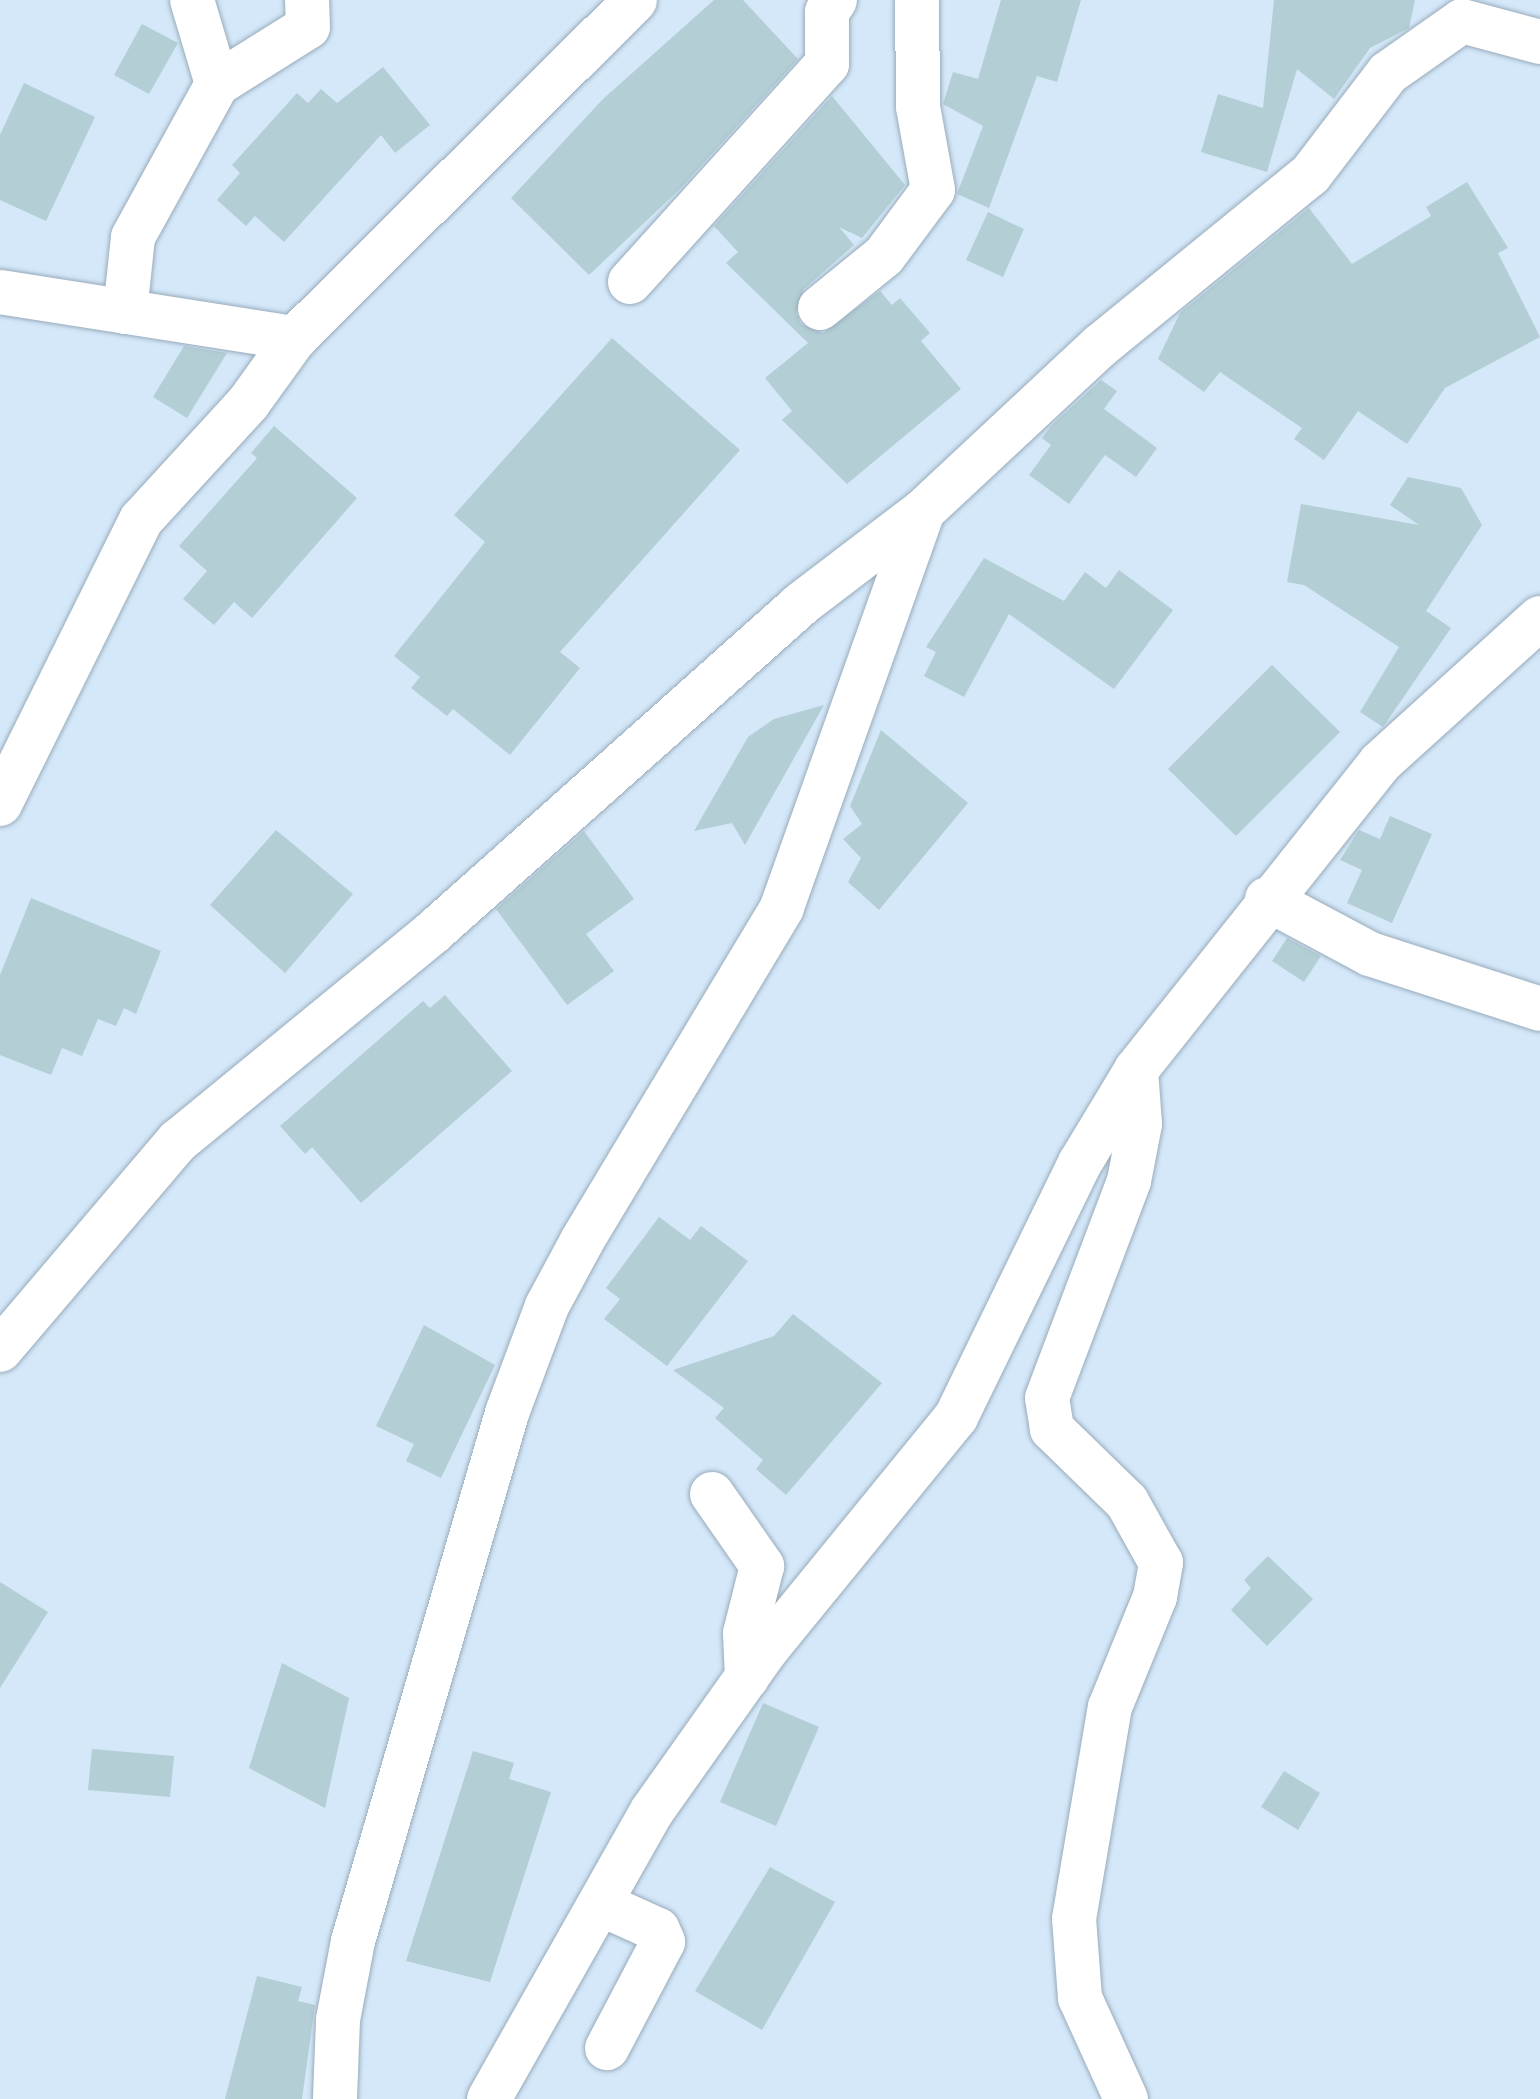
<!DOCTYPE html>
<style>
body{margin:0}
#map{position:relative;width:1540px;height:2099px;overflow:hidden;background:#d4e8f9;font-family:"Source Sans 3",sans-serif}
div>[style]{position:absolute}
.building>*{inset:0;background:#b3ced5}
.roads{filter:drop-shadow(0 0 2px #98abbb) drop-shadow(0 0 2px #98abbb)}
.minor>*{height:44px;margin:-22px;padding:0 22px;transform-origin:22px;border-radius:22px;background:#fff}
.major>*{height:44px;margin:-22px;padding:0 22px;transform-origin:22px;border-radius:22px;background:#fff}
span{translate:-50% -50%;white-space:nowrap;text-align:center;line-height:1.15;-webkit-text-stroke:6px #e8f4fe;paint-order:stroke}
</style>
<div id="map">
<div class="building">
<div style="clip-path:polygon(714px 0,743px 0,798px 59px,680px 189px,589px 275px,511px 198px,603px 99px)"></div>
<div style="clip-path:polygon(1001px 0,1081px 0,1057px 82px,1037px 76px,989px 208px,957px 194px,983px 126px,943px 104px,953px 72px,978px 79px)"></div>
<div style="clip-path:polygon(1274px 0,1415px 0,1409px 28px,1370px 48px,1334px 99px,1297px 69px,1267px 172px,1201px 152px,1218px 94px,1263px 108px)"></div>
<div style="clip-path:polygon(142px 24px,178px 43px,149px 94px,114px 75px)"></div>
<div style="clip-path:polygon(383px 67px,430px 125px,395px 153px,381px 135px,284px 242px,255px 216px,246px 226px,217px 200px,240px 173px,232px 165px,297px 93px,308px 103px,321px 89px,337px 103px)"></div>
<div style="clip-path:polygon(24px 83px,95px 117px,46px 221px,0 200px,0 135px)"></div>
<div style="clip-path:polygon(832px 96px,905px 185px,862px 238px,839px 227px,854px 245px,804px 289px,796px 313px,801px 324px,823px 333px,880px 291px,892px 305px,900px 298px,930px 333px,921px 341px,961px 389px,847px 484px,782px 420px,792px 411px,765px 378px,808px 343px,726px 263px,738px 252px,714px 226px)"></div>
<div style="clip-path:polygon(1467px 182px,1508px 248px,1498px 253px,1540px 337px,1445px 388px,1407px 444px,1358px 411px,1324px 460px,1294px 439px,1302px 428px,1220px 372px,1204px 392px,1158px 359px,1180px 313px,1309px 208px,1352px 264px,1431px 216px,1426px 207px)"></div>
<div style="clip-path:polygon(988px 212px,1024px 229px,1003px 277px,966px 260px)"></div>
<div style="clip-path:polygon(612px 338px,740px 450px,560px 652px,580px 668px,510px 755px,453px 709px,447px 716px,411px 688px,420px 677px,394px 656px,485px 542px,454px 515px)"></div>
<div style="clip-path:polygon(184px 346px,227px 353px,187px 418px,153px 397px)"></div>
<div style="clip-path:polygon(1101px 380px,1117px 391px,1104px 409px,1157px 448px,1136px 477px,1105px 455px,1069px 504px,1029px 475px,1051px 445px,1042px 438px,1051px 426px)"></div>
<div style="clip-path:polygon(274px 426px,357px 498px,252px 618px,234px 602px,214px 625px,183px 599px,207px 571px,179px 546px,257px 458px,251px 453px)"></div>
<div style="clip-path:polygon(1408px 477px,1461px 488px,1482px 525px,1426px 611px,1451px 628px,1383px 727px,1360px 712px,1399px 647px,1304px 585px,1287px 582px,1301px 504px,1419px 525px,1390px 505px)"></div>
<div style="clip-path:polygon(984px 558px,1064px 601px,1085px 572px,1106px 588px,1119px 570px,1173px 610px,1114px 689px,1009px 614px,964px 697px,924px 676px,936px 652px,926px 647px)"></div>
<div style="clip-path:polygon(1272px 665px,1340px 732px,1236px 836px,1168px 769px)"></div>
<div style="clip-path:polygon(824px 705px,745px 845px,732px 823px,694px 831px,748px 737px,774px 719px)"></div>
<div style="clip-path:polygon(881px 730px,968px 803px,879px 910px,848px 882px,861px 858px,843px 839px,862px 824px,850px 806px)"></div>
<div style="clip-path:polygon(1390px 816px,1432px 834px,1392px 923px,1347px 903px,1362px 870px,1340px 860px,1359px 830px,1380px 839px)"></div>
<div style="clip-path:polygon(276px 830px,353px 894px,285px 973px,210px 905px)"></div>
<div style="clip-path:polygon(584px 831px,634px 899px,586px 934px,614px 971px,567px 1005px,496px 909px)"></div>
<div style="clip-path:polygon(31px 898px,161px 951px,136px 1014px,124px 1008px,116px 1026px,98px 1019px,82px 1056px,62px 1048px,51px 1075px,0 1055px,0 975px)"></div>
<div style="clip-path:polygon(1287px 938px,1321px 956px,1304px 982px,1272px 961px)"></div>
<div style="clip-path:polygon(445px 995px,512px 1071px,361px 1203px,312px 1147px,305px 1154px,280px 1126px,423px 1001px,430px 1008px)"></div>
<div style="clip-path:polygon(659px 1217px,690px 1240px,701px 1226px,748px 1261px,667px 1366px,604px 1319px,620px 1299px,606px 1288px)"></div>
<div style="clip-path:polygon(793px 1314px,882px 1383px,786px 1495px,756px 1469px,763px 1460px,715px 1418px,724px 1408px,673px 1370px,774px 1336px)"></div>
<div style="clip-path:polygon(424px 1325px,495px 1365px,441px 1478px,406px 1461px,414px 1444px,376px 1426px)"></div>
<div style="clip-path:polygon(1268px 1556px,1313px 1599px,1267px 1646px,1231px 1610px,1251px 1588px,1244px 1580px)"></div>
<div style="clip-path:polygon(0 1582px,48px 1612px,0 1688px)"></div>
<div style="clip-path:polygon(282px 1663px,349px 1698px,325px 1808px,249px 1768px)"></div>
<div style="clip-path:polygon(763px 1703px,819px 1727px,776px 1826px,720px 1802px)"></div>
<div style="clip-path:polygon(92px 1749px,174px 1756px,170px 1797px,88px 1790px)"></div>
<div style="clip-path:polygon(473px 1751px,514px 1763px,509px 1779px,551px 1792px,490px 1982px,406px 1961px)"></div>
<div style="clip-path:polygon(1284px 1771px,1320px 1793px,1298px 1830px,1261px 1807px)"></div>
<div style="clip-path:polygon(770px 1867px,835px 1902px,762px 2030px,695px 1991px)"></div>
<div style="clip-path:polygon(257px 1976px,302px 1987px,298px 2001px,315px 2005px,302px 2099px,225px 2099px)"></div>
</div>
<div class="roads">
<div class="minor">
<div style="left:192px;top:0;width:88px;rotate:73.4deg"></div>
<div style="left:630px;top:282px;width:294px;rotate:-47.9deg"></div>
<div style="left:827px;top:64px;width:52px;rotate:-90deg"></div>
<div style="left:827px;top:12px;width:14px;rotate:-56deg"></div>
<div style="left:0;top:292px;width:299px;rotate:8.9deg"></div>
<div style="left:820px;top:308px;width:82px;rotate:-39.1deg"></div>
<div style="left:884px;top:256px;width:82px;rotate:-53.4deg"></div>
<div style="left:933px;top:190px;width:84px;rotate:-100.2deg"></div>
<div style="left:918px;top:107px;width:107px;rotate:-90.5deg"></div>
<div style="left:125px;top:312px;width:75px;rotate:-83.9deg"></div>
<div style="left:133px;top:237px;width:175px;rotate:-61.2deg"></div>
<div style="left:217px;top:84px;width:107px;rotate:-32.1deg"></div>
<div style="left:308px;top:27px;width:27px;rotate:-92deg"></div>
<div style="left:923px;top:511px;width:242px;rotate:-43deg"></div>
<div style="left:1100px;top:346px;width:271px;rotate:-39.2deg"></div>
<div style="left:1310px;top:175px;width:128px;rotate:-52.6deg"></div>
<div style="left:1388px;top:73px;width:90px;rotate:-35.1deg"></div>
<div style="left:1462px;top:21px;width:81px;rotate:15.1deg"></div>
<div style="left:1267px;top:899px;width:117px;rotate:28.1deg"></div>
<div style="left:1370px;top:954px;width:179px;rotate:17.9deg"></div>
<div style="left:0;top:1350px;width:275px;rotate:-49.6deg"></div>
<div style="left:178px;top:1141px;width:328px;rotate:-39.3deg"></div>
<div style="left:432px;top:933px;width:494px;rotate:-41.7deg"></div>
<div style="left:801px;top:604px;width:153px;rotate:-37.3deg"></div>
<div style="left:923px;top:511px;width:421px;rotate:109.6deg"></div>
<div style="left:782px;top:908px;width:388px;rotate:121deg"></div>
<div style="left:582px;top:1241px;width:74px;rotate:118.3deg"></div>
<div style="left:547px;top:1306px;width:114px;rotate:110.5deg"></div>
<div style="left:507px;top:1413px;width:550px;rotate:106.26deg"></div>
<div style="left:353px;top:1941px;width:80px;rotate:100.8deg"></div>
<div style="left:338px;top:2020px;width:79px;rotate:92.2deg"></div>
<div style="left:712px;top:1494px;width:88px;rotate:55.2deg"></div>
<div style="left:762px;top:1566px;width:69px;rotate:104.2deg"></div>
<div style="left:745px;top:1633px;width:45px;rotate:87.5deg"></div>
<div style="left:603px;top:1905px;width:60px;rotate:24.4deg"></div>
<div style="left:658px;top:1930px;width:13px;rotate:67deg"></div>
<div style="left:663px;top:1942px;width:120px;rotate:117.8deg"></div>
<div style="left:489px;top:2099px;width:331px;rotate:-60.5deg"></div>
<div style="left:652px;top:1811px;width:197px;rotate:-54.7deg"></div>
<div style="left:766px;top:1650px;width:301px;rotate:-50.8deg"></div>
<div style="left:956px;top:1417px;width:283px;rotate:-64deg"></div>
<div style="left:1080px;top:1163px;width:109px;rotate:-58.9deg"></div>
<div style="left:1136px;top:1070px;width:392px;rotate:-51.5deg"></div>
<div style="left:1380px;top:763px;width:216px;rotate:-42.2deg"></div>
<div style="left:1126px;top:2099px;width:111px;rotate:-114.5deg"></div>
<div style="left:1080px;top:1998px;width:79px;rotate:-94.3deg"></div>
<div style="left:1074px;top:1919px;width:215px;rotate:-80.4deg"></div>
<div style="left:1110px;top:1707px;width:119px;rotate:-67.8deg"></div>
<div style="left:1155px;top:1597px;width:35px;rotate:-80deg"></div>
<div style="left:1161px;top:1563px;width:70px;rotate:-119.1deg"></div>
<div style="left:1127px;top:1502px;width:105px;rotate:-135.8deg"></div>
<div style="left:1052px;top:1429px;width:31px;rotate:-99deg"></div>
<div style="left:1047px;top:1398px;width:232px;rotate:-69.3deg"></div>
<div style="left:1129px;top:1181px;width:58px;rotate:-79.1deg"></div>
<div style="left:1140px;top:1124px;width:54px;rotate:-94.2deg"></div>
</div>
<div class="major">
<div style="left:0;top:804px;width:317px;rotate:-63.6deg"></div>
<div style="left:141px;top:520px;width:160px;rotate:-47.5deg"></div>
<div style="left:249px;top:402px;width:79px;rotate:-54.3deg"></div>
<div style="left:295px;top:338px;width:479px;rotate:-44.8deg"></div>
</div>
</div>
</div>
